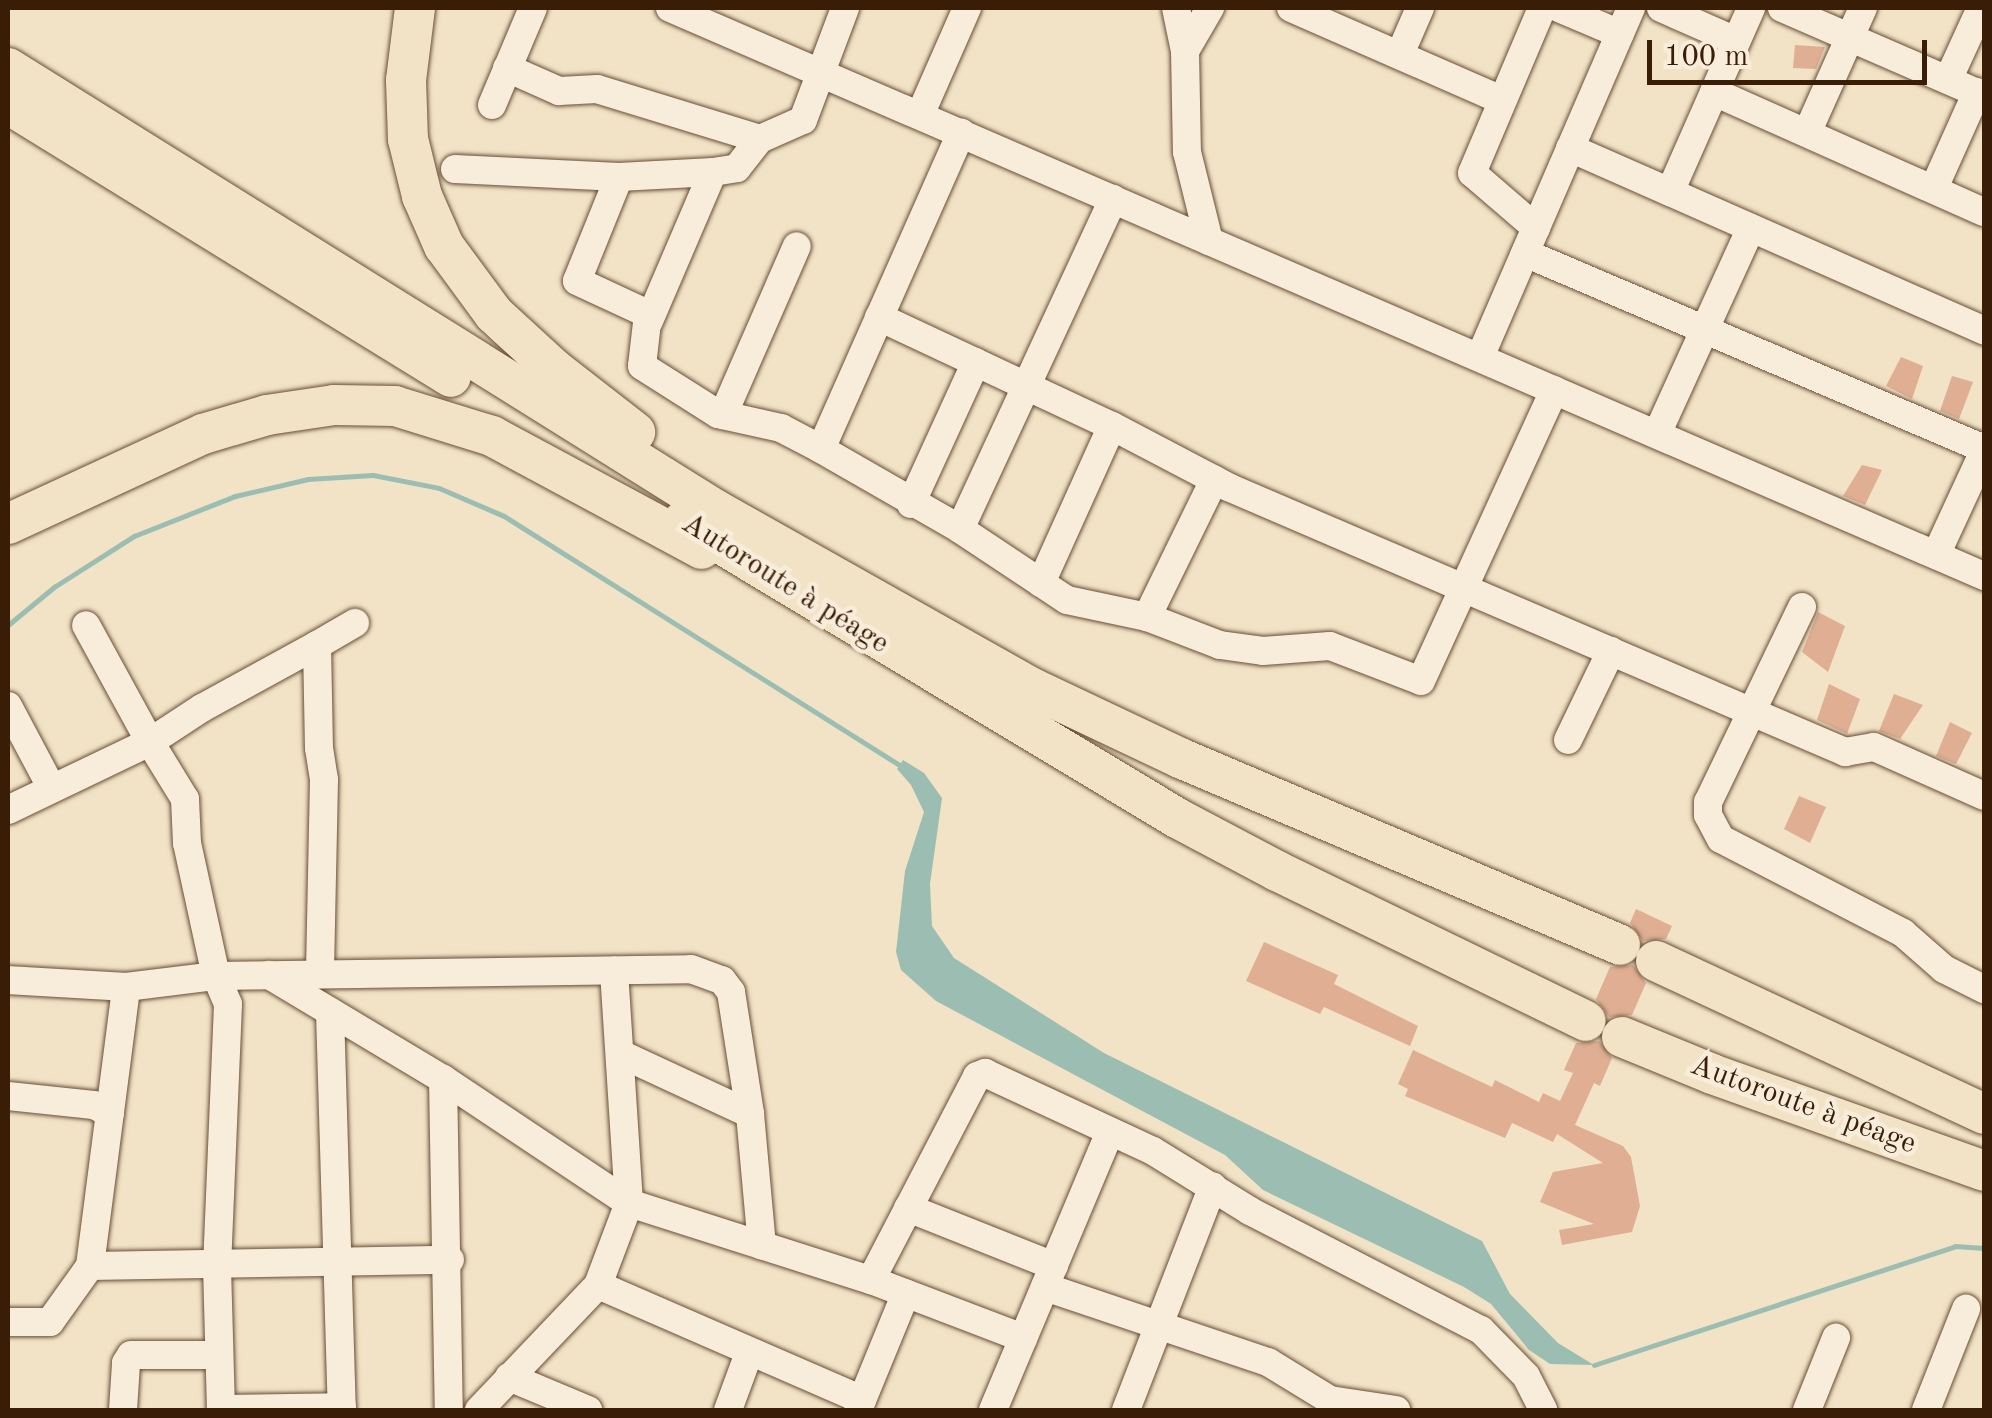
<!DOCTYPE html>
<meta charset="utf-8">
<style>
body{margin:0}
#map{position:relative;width:1992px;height:1418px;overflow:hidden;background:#f2e3c6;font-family:"Old Standard TT",serif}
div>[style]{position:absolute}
.water>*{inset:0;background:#9cbeb2}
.stream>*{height:5px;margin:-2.5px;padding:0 2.5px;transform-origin:2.5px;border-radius:2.5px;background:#9cbeb2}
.building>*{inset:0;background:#dfae93}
.roads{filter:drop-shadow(0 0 2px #684e36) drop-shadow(0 0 2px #684e36)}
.minor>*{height:28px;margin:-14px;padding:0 14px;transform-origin:14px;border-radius:14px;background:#f7edda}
.highway>*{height:40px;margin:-20px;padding:0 20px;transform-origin:20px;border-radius:20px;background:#f2e3c6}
span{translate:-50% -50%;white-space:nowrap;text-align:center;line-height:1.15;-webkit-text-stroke:9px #f7edda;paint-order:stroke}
.street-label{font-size:30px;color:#3a1d06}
.frame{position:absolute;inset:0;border:10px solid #3a1d06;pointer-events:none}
.scale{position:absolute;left:1647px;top:40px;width:280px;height:45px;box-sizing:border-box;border:5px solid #3a1d06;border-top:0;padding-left:12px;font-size:30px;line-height:35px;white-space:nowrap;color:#3a1d06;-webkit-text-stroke:8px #f7edda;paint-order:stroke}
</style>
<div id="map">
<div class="water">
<div style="clip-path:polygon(903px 760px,924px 773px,942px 798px,930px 884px,932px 926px,954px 958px,1104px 1053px,1482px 1241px,1510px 1294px,1558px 1343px,1594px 1365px,1550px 1364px,1529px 1350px,1491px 1304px,1464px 1287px,1263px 1190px,1225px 1155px,936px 1001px,901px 970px,896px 952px,905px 871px,924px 812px,911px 785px,897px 769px)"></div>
</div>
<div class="stream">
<div style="left:8px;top:625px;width:60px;rotate:-39.6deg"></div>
<div style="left:54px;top:587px;width:95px;rotate:-32.5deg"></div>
<div style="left:134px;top:536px;width:109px;rotate:-21.6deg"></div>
<div style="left:235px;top:496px;width:75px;rotate:-13.1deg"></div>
<div style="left:308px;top:479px;width:65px;rotate:-3.5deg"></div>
<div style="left:373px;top:475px;width:67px;rotate:11.1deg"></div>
<div style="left:439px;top:488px;width:71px;rotate:23.3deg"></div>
<div style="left:504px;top:516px;width:468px;rotate:32.2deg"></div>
<div style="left:1594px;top:1365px;width:380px;rotate:-18.2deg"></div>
<div style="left:1955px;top:1246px;width:29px;rotate:4deg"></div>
</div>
<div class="building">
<div style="clip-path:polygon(1795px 45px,1825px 47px,1816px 69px,1793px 68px)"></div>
<div style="clip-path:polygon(1901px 357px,1923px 366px,1912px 399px,1886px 386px)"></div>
<div style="clip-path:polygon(1952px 376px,1973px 382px,1959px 419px,1940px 411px)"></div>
<div style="clip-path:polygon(1862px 465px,1882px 470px,1865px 505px,1843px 496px)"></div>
<div style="clip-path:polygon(1818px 612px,1845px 626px,1828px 672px,1802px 652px)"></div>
<div style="clip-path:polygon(1829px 684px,1860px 699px,1847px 734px,1817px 720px)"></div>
<div style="clip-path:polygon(1894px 694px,1923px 705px,1900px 739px,1879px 731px)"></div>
<div style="clip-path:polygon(1950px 722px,1972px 733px,1956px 764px,1936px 756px)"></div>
<div style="clip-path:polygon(1799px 796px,1826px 807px,1810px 843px,1784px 829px)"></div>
<div style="clip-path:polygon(1636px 909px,1672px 926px,1666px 939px,1643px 941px,1630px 923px)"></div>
<div style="clip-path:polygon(1264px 942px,1338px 975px,1334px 984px,1418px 1026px,1410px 1046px,1324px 1007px,1320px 1014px,1246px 981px)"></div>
<div style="clip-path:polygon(1633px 965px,1646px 983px,1632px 1015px,1609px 1017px,1596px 999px,1610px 967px)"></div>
<div style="clip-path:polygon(1599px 1041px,1612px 1058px,1600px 1086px,1594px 1083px,1575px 1125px,1623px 1146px,1631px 1157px,1640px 1206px,1632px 1232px,1562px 1245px,1559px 1230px,1594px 1224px,1540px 1202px,1553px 1172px,1603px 1163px,1557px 1134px,1553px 1142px,1512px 1123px,1505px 1138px,1405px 1096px,1408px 1089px,1398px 1084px,1413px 1050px,1492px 1087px,1495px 1080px,1539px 1102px,1543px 1093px,1560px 1101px,1573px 1073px,1564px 1070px,1576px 1043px)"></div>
</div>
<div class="roads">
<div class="minor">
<div style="left:670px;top:8px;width:1432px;rotate:23.38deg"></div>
<div style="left:1176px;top:8px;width:44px;rotate:78.2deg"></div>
<div style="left:1185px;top:51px;width:101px;rotate:88.9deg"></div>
<div style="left:1187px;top:152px;width:92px;rotate:76.1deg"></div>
<div style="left:1291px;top:8px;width:230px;rotate:23.6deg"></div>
<div style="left:1559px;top:8px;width:66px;rotate:23.1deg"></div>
<div style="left:1661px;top:8px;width:82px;rotate:23.7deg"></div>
<div style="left:1782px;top:8px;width:220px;rotate:23.5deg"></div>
<div style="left:1185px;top:51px;width:50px;rotate:-59.8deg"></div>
<div style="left:1400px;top:54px;width:50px;rotate:-66.5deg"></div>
<div style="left:507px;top:68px;width:57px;rotate:23.9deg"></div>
<div style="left:559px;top:91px;width:38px;rotate:-3deg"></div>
<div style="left:597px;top:89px;width:170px;rotate:17.1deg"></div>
<div style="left:760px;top:139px;width:47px;rotate:-23.8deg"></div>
<div style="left:803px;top:120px;width:120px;rotate:-69.4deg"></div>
<div style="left:1948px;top:80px;width:79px;rotate:-65.4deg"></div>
<div style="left:1714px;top:92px;width:295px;rotate:24deg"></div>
<div style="left:492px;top:105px;width:105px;rotate:-67.1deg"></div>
<div style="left:920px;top:115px;width:117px;rotate:-66.3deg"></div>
<div style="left:1807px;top:133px;width:137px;rotate:-65.9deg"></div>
<div style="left:1570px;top:148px;width:453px;rotate:23.8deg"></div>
<div style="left:455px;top:169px;width:164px;rotate:2.8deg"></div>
<div style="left:619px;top:177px;width:94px;rotate:-3deg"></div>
<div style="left:713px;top:172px;width:24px;rotate:-9deg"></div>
<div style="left:737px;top:168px;width:37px;rotate:-52deg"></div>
<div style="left:619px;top:177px;width:112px;rotate:112deg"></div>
<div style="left:577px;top:281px;width:78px;rotate:24.9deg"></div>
<div style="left:648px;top:314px;width:52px;rotate:96.6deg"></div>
<div style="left:642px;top:366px;width:90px;rotate:32.3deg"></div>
<div style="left:718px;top:414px;width:65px;rotate:12.5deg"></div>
<div style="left:781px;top:428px;width:45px;rotate:27.7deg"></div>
<div style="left:821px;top:449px;width:160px;rotate:29.9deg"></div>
<div style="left:960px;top:529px;width:128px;rotate:33.6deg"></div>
<div style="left:1067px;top:600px;width:82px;rotate:12deg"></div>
<div style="left:1147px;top:617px;width:78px;rotate:21deg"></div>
<div style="left:1220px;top:645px;width:43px;rotate:7.9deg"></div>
<div style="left:1263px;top:651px;width:67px;rotate:-4.3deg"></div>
<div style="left:1330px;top:646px;width:97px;rotate:21deg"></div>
<div style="left:1421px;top:681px;width:320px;rotate:-65.4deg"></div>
<div style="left:1934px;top:188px;width:105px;rotate:-65.9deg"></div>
<div style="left:1670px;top:192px;width:201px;rotate:-66.2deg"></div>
<div style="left:1536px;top:228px;width:84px;rotate:-139.3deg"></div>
<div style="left:1472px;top:173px;width:179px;rotate:-67deg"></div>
<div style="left:1525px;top:253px;width:499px;rotate:23.1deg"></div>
<div style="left:879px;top:317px;width:257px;rotate:25.1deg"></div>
<div style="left:1112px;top:426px;width:131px;rotate:27.7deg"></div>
<div style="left:1228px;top:487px;width:672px;rotate:23.24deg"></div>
<div style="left:1845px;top:752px;width:29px;rotate:-10deg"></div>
<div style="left:1874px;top:747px;width:120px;rotate:24deg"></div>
<div style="left:649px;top:321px;width:162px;rotate:-66.8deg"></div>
<div style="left:1480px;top:357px;width:380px;rotate:-66.6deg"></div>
<div style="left:723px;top:415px;width:184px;rotate:-66.4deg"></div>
<div style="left:1657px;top:434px;width:226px;rotate:-65.5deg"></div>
<div style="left:821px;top:449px;width:346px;rotate:-66.1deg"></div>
<div style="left:911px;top:504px;width:156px;rotate:-65.4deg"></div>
<div style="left:960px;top:529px;width:364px;rotate:-65.1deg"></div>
<div style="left:1936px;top:555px;width:115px;rotate:-65.2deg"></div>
<div style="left:1041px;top:583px;width:172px;rotate:-65.7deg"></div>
<div style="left:1802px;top:607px;width:216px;rotate:115.7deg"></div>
<div style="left:1708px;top:802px;width:13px;rotate:90deg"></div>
<div style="left:1708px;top:815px;width:27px;rotate:62deg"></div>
<div style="left:1721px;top:839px;width:205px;rotate:27.3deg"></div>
<div style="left:1903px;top:933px;width:55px;rotate:41.3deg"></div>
<div style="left:1944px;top:969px;width:45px;rotate:26.6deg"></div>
<div style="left:1147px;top:617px;width:153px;rotate:-63.9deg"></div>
<div style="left:317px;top:645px;width:44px;rotate:-30.1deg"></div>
<div style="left:8px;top:706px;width:92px;rotate:62deg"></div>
<div style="left:1568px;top:740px;width:99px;rotate:-64.2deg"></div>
<div style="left:8px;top:810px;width:157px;rotate:-25.6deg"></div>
<div style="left:150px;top:742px;width:133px;rotate:-118.7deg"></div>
<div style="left:269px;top:975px;width:203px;rotate:30.9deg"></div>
<div style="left:443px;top:1079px;width:224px;rotate:33.7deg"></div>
<div style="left:629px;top:1203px;width:254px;rotate:17.7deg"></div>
<div style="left:871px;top:1280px;width:163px;rotate:20.9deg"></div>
<div style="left:8px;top:980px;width:118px;rotate:3.4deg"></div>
<div style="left:330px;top:1012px;width:398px;rotate:88.3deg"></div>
<div style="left:623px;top:1055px;width:140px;rotate:24.9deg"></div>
<div style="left:443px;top:1079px;width:331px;rotate:89deg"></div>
<div style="left:8px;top:1096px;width:86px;rotate:6deg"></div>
<div style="left:94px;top:1105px;width:18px;rotate:27deg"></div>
<div style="left:908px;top:1208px;width:157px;rotate:21.7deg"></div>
<div style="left:90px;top:1266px;width:281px;rotate:-82.6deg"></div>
<div style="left:126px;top:987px;width:91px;rotate:-7deg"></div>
<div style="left:216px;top:976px;width:475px;rotate:-0.8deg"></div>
<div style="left:691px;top:969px;width:33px;rotate:20deg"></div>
<div style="left:722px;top:980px;width:15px;rotate:53deg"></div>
<div style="left:731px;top:992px;width:123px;rotate:81.1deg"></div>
<div style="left:750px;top:1114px;width:132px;rotate:84.8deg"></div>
<div style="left:871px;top:1280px;width:230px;rotate:-62.5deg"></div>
<div style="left:977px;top:1076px;width:9px;rotate:-21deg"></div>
<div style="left:985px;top:1073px;width:185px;rotate:24.9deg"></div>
<div style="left:1153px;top:1151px;width:114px;rotate:31.7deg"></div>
<div style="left:1250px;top:1211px;width:260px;rotate:27.3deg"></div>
<div style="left:1481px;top:1330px;width:64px;rotate:45.6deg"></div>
<div style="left:1526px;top:1376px;width:38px;rotate:63deg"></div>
<div style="left:598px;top:1285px;width:288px;rotate:23.5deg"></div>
<div style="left:1045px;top:1287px;width:235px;rotate:18.6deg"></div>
<div style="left:1268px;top:1362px;width:73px;rotate:31.5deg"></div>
<div style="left:1330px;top:1400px;width:67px;rotate:8.6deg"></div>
<div style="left:8px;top:1322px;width:42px"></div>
<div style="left:50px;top:1322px;width:69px;rotate:-54.5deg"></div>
<div style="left:90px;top:1266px;width:360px;rotate:-1deg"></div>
<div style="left:509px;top:1377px;width:86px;rotate:22.7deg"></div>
<div style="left:221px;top:1409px;width:121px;rotate:-0.9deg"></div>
<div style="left:123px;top:1410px;width:47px;rotate:-86.3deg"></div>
<div style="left:126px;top:1363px;width:9px;rotate:-58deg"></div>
<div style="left:131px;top:1355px;width:88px"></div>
<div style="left:221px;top:1410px;width:143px;rotate:-91.6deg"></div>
<div style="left:217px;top:1267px;width:263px;rotate:-87.6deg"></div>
<div style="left:228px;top:1004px;width:30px;rotate:-113deg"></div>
<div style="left:216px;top:976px;width:136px;rotate:-102.3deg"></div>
<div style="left:187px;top:843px;width:44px;rotate:-92.6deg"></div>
<div style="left:185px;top:799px;width:67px;rotate:-121.6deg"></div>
<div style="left:150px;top:742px;width:62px;rotate:-33.2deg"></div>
<div style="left:202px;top:708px;width:131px;rotate:-28.7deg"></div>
<div style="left:317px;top:645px;width:103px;rotate:88.9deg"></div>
<div style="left:319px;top:748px;width:32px;rotate:81deg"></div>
<div style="left:324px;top:780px;width:194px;rotate:91.2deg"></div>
<div style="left:479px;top:1410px;width:173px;rotate:-46.4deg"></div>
<div style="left:598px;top:1285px;width:88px;rotate:-69.3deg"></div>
<div style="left:629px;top:1203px;width:233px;rotate:-93.7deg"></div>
<div style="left:728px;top:1410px;width:61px;rotate:-69.8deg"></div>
<div style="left:858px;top:1410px;width:126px;rotate:-67.7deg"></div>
<div style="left:993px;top:1410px;width:302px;rotate:-67.2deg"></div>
<div style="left:1126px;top:1410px;width:240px;rotate:-68.8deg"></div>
<div style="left:1807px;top:1410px;width:78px;rotate:-68.1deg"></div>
<div style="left:1926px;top:1410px;width:109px;rotate:-68.4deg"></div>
</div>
<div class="highway">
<div style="left:415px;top:8px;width:73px;rotate:97.1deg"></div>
<div style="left:406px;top:80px;width:59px;rotate:88.1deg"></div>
<div style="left:408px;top:139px;width:59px;rotate:76.2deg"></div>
<div style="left:422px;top:196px;width:55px;rotate:66.3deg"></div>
<div style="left:444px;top:246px;width:84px;rotate:53.7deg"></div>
<div style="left:494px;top:314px;width:81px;rotate:42.5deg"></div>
<div style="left:554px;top:369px;width:103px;rotate:37.9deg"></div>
<div style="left:8px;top:68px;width:835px;rotate:31.98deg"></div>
<div style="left:716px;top:510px;width:363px;rotate:29.4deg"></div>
<div style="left:1032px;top:688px;width:164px;rotate:25.3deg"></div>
<div style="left:1180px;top:758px;width:478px;rotate:23deg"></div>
<div style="left:8px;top:104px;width:520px;rotate:31.64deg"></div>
<div style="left:683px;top:521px;width:576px;rotate:31.01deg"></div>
<div style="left:1177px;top:818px;width:113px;rotate:27.9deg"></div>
<div style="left:1277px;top:871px;width:343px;rotate:25.9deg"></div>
<div style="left:8px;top:524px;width:215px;rotate:-24.8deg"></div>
<div style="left:203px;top:434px;width:67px;rotate:-16.5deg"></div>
<div style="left:267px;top:415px;width:68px;rotate:-8.5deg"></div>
<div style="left:334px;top:405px;width:61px;rotate:0.9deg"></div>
<div style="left:395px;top:406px;width:102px;rotate:17.2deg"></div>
<div style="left:492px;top:436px;width:238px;rotate:28.3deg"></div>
<div style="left:1656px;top:961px;width:362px;rotate:25deg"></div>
<div style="left:1622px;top:1037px;width:97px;rotate:22.3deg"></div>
<div style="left:1712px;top:1074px;width:289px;rotate:19.6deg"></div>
</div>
</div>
<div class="street-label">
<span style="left:785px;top:584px;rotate:32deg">Autoroute à péage</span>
<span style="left:1803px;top:1105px;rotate:20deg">Autoroute à péage</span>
</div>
<div class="frame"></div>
<div class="scale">100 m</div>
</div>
